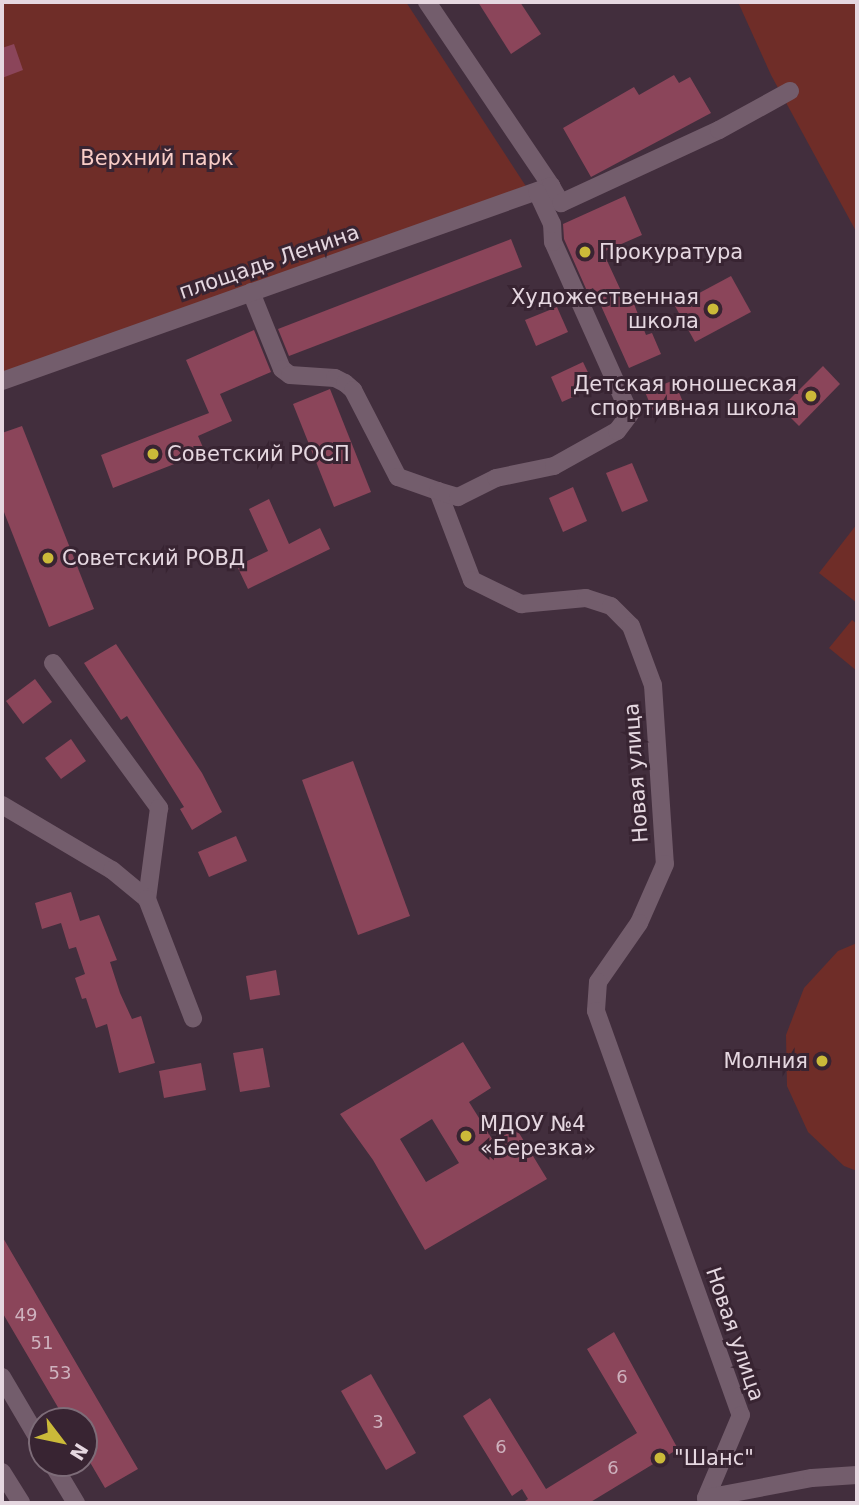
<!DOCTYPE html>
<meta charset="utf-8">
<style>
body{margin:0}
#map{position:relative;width:859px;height:1505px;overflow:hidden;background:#422e3d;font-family:"DejaVu Sans",sans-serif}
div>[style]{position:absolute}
.green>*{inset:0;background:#6f2d28}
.building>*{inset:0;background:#8b455a}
.minor>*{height:18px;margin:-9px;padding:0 9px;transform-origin:9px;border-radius:9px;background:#735d6c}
.dots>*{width:19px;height:19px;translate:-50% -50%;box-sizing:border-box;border:4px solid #382432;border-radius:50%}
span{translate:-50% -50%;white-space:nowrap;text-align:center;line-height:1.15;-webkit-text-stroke:6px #382432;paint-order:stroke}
.number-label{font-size:18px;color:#ceb2be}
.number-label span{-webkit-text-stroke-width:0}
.park-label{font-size:21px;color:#f9cdc7}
.poi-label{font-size:21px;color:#e5d7e0}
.left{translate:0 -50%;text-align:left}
.right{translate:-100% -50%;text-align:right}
.street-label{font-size:21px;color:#e5d7e0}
.frame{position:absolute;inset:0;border:4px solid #e5d7e0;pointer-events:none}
.north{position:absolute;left:28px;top:1407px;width:70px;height:70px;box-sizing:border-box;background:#382432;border:2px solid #7d6c78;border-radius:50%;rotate:122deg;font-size:19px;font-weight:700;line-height:28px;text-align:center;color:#e5d7e0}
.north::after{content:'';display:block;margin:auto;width:24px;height:32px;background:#cbba39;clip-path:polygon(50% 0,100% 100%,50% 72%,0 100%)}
</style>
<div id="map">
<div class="green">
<div style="clip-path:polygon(2px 2px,406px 2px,529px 191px,2px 377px)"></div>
<div style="clip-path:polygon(738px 2px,857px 2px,857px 233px,771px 75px)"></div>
<div style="clip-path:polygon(857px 524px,857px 603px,819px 573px)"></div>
<div style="clip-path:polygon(852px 620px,857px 624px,857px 671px,829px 648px)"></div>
<div style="clip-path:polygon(857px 943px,857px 1171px,844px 1166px,808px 1132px,787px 1086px,786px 1035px,804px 988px,838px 951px)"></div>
</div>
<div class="building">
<div style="clip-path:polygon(478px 2px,520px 2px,541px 34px,511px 54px)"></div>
<div style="clip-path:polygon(14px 44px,23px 70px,2px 78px,2px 48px)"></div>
<div style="clip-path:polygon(674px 75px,679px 83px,690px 77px,711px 113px,591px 177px,563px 128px,634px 87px,639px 95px)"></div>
<div style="clip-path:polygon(625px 196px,642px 235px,603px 252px,622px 293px,629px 291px,646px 335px,652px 333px,661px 354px,629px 368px,593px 288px,587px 291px,564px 239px,563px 224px)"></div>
<div style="clip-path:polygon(511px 239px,522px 267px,289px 356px,278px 329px)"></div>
<div style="clip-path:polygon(731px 276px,751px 312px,695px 342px,675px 306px)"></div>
<div style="clip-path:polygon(557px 307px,568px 332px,536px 346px,525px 320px)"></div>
<div style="clip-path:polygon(254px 330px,271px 372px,220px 394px,232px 421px,198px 436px,205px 452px,113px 488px,101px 455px,209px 413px,186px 360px)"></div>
<div style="clip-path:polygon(583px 362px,595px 387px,562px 402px,551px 377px)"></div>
<div style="clip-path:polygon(823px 366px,840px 384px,799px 426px,781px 408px)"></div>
<div style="clip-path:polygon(674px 380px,685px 407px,656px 418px,645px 392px)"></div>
<div style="clip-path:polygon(330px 389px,371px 492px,334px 507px,293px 404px)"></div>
<div style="clip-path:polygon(22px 426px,94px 609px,49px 627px,2px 507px,2px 433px)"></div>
<div style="clip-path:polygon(632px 463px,648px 501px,622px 512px,606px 473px)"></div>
<div style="clip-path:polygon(573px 487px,587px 521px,563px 532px,549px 498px)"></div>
<div style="clip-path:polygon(269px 499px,289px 544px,320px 528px,330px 549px,248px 589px,237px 566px,268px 551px,249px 509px)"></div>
<div style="clip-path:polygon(116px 644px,202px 773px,222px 812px,192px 830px,180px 809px,184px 807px,127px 716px,121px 720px,84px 663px)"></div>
<div style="clip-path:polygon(35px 679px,52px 702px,23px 724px,6px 701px)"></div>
<div style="clip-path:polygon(71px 739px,86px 761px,61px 779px,45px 758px)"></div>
<div style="clip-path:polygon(353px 761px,410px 916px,358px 935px,302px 780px)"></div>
<div style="clip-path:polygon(236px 836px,247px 861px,209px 877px,198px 852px)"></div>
<div style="clip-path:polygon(71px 892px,80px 921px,99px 915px,117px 960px,110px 962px,120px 993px,132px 1019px,141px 1016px,155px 1063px,119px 1073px,107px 1024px,96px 1028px,86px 998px,82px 999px,75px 978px,85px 974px,76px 947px,69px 949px,61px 923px,42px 929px,35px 903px)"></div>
<div style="clip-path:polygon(276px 970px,280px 995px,250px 1000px,246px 976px)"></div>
<div style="clip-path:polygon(evenodd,463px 1042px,491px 1088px,469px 1102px,494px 1142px,516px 1128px,547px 1179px,425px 1250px,373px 1160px,340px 1114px,463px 1042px,432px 1119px,459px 1163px,426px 1182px,400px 1139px,432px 1119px)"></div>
<div style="clip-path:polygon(263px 1048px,270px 1087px,240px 1092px,233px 1053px)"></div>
<div style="clip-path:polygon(201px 1063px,206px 1090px,164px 1098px,159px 1071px)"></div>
<div style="clip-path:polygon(2px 1236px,138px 1469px,105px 1488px,84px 1452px,84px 1421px,66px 1421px,2px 1312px)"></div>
<div style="clip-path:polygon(614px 1332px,678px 1449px,589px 1503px,522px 1503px,528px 1499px,522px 1489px,512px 1496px,463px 1416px,490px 1398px,546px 1489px,637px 1433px,587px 1349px)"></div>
<div style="clip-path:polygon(371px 1374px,416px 1453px,386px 1470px,341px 1391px)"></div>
</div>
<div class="minor">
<div style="left:427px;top:2px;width:222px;rotate:56deg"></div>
<div style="left:251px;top:292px;width:83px;rotate:68.1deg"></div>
<div style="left:282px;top:369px;width:10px;rotate:37deg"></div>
<div style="left:290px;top:375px;width:45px;rotate:3.8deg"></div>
<div style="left:335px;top:378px;width:11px;rotate:27deg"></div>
<div style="left:345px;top:383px;width:11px;rotate:41deg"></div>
<div style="left:353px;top:390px;width:98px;rotate:62.7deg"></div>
<div style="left:398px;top:477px;width:42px;rotate:19.3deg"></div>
<div style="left:438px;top:491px;width:95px;rotate:69.1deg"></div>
<div style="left:472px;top:580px;width:55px;rotate:26.1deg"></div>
<div style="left:521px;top:604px;width:65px;rotate:-5.3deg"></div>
<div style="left:586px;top:598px;width:26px;rotate:18deg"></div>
<div style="left:611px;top:606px;width:28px;rotate:45deg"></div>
<div style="left:631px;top:626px;width:63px;rotate:69.6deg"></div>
<div style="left:653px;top:685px;width:179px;rotate:86.2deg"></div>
<div style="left:665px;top:864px;width:64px;rotate:113.8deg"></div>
<div style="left:639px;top:923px;width:72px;rotate:124.8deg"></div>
<div style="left:598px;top:982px;width:29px;rotate:94deg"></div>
<div style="left:596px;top:1011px;width:429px;rotate:70.3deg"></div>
<div style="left:741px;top:1415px;width:90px;rotate:112.9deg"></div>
<div style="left:706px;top:1498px;width:108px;rotate:-10.7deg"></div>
<div style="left:812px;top:1478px;width:45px;rotate:-3.8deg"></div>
<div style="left:2px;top:381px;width:583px;rotate:-19.55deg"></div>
<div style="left:551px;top:186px;width:20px;rotate:60deg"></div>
<div style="left:561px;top:203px;width:174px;rotate:-24.8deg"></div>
<div style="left:719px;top:130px;width:81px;rotate:-28.8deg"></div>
<div style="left:438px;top:491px;width:21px;rotate:17deg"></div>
<div style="left:458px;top:497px;width:42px;rotate:-26.6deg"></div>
<div style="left:496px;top:478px;width:59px;rotate:-11.7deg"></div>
<div style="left:554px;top:466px;width:72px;rotate:-29.1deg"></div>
<div style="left:617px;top:431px;width:21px;rotate:-53deg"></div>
<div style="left:630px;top:414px;width:188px;rotate:-114.1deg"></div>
<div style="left:553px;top:242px;width:18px;rotate:-93deg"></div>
<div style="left:552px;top:224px;width:35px;rotate:-115deg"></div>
<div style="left:53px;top:663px;width:180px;rotate:53.8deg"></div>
<div style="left:159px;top:808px;width:92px;rotate:97.5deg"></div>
<div style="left:2px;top:805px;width:128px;rotate:30.6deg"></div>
<div style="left:112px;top:870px;width:45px;rotate:39.6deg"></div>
<div style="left:147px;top:899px;width:128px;rotate:68.9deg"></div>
<div style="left:2px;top:1377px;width:79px;rotate:59.5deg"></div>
<div style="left:52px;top:1463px;width:47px;rotate:59deg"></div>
<div style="left:2px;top:1472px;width:36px;rotate:58deg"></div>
</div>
<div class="dots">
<div style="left:585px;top:252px;background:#cbba39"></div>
<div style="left:713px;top:309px;background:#cbba39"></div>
<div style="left:811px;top:396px;background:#cbba39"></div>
<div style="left:153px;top:454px;background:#cbba39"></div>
<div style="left:48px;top:558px;background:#cbba39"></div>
<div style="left:822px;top:1061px;background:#cbba39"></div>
<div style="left:466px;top:1136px;background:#cbba39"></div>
<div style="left:660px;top:1458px;background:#cbba39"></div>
</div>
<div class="number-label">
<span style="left:26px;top:1315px">49</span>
<span style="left:42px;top:1343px">51</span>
<span style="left:60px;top:1373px">53</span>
<span style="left:622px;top:1377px">6</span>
<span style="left:378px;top:1422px">3</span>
<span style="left:501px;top:1447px">6</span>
<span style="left:613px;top:1468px">6</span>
</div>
<div class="park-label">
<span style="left:157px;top:158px">Верхний парк</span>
</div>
<div class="poi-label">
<span class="left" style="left:599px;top:252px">Прокуратура</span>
<span class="right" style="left:699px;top:309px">Художественная<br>школа</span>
<span class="right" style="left:797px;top:396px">Детская юношеская<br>спортивная школа</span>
<span class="left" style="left:167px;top:454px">Советский РОСП</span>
<span class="left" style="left:62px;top:558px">Советский РОВД</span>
<span class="right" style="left:808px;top:1061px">Молния</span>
<span class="left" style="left:480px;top:1136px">МДОУ №4<br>«Березка»</span>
<span class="left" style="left:674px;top:1458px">"Шанс"</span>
</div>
<div class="street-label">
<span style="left:269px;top:262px;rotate:-19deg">площадь Ленина</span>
<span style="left:636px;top:773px;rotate:-94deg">Новая улица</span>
<span style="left:735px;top:1334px;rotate:71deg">Новая улица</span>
</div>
<div class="frame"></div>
<div class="north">N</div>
</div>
